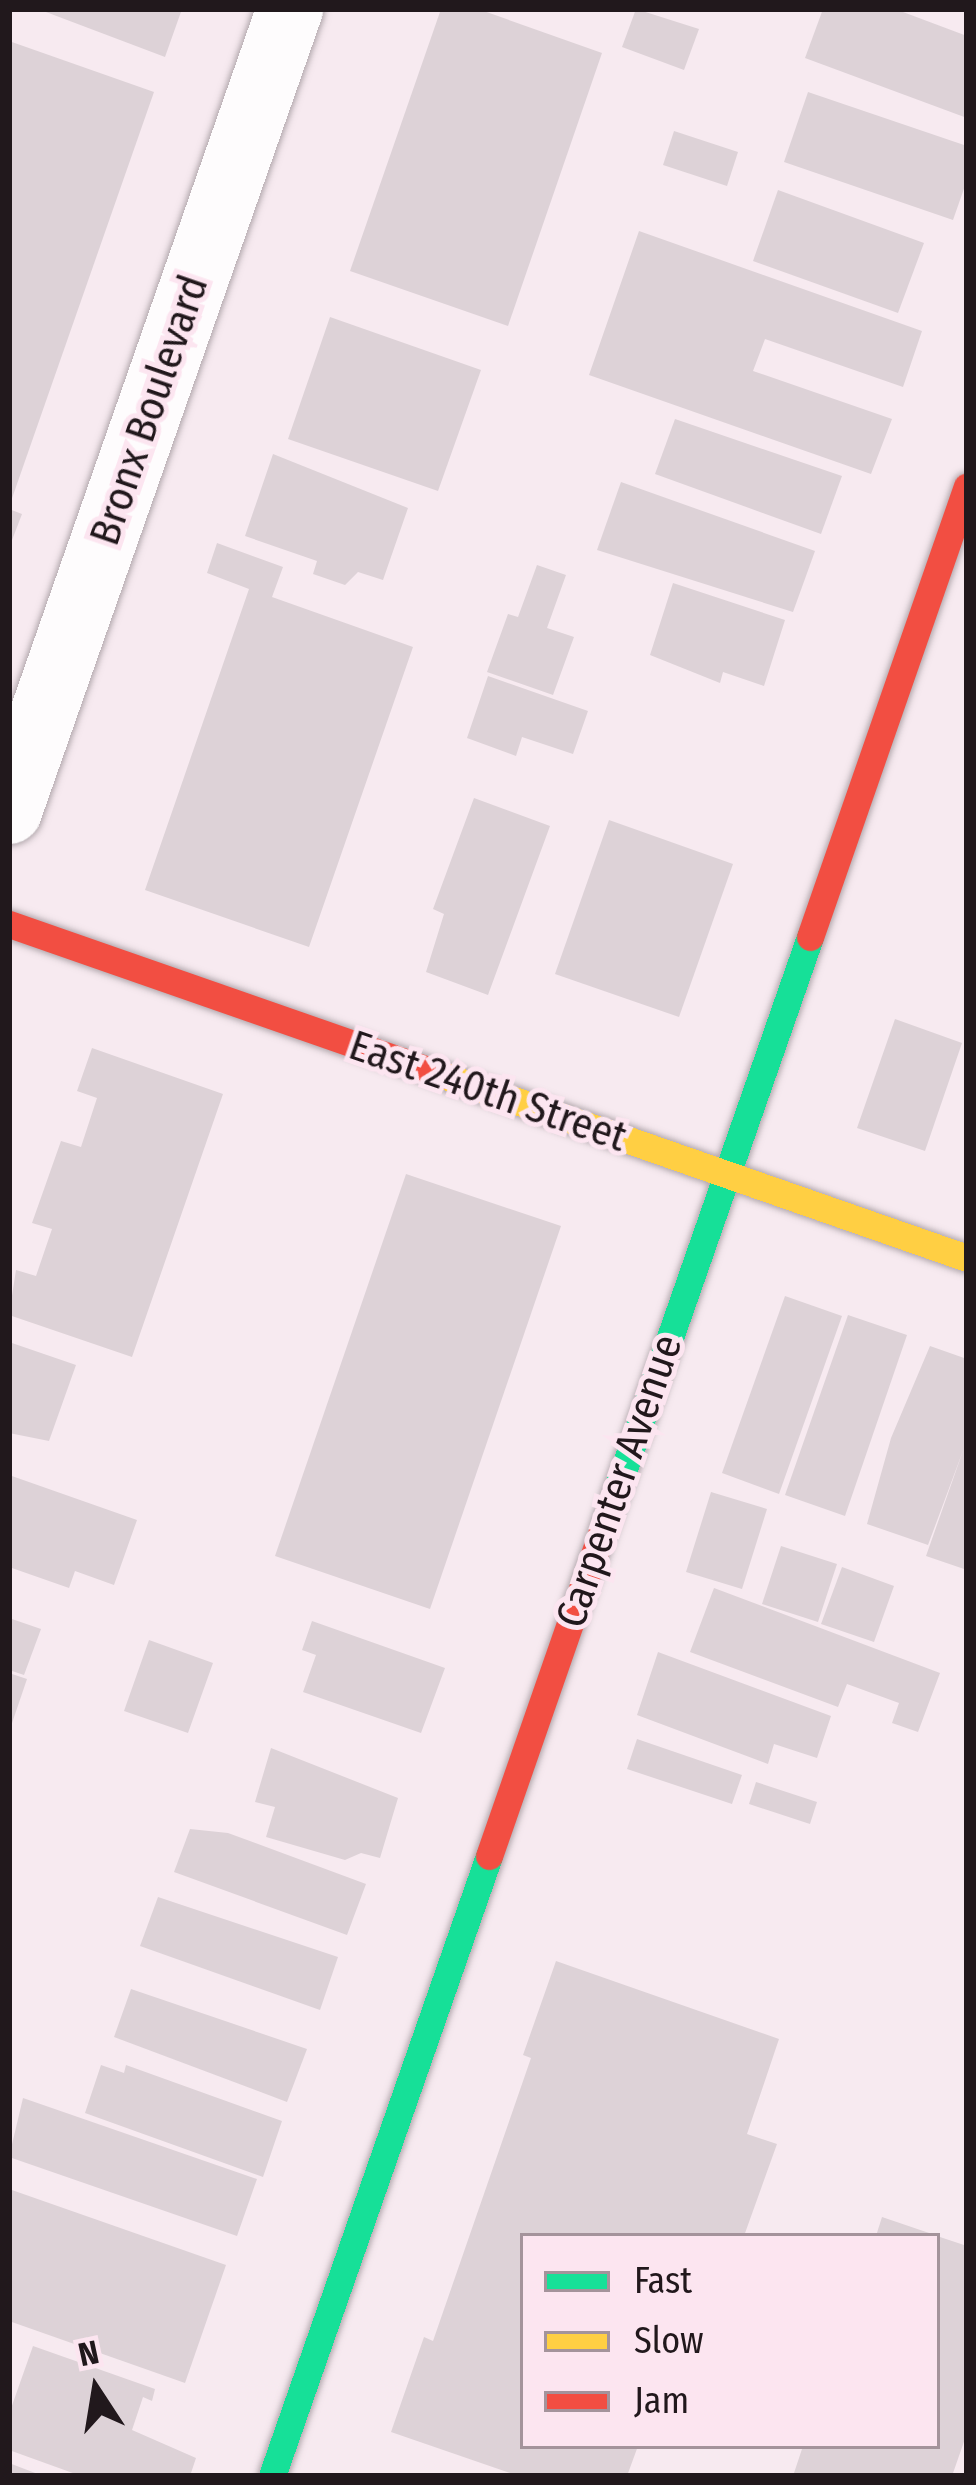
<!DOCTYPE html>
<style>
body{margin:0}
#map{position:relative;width:976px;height:2485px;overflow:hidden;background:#f7eaf0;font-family:"Fira Sans Condensed",sans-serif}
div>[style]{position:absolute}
.building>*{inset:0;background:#ddd2d7}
.roads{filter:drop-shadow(0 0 3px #b2a8ad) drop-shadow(0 0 3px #b2a8ad)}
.street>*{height:66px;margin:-33px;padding:0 33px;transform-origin:33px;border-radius:33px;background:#fefcfd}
.fast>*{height:27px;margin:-13.5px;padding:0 13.5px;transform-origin:13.5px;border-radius:13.5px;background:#16e098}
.slow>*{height:27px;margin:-13.5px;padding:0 13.5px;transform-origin:13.5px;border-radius:13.5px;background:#ffcf43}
.jam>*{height:27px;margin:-13.5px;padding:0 13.5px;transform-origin:13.5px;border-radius:13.5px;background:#f24e42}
span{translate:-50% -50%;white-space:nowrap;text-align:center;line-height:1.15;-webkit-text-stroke:10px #fce5f0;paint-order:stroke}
.street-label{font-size:42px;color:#21181c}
.frame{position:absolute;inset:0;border:12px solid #21181c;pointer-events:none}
.legend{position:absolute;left:520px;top:2233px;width:420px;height:216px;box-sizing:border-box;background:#fce5f0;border:3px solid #a4939b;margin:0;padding:15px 21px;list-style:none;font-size:36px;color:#21181c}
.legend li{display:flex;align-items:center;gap:24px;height:60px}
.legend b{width:60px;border:3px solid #a4939b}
.north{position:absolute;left:36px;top:2329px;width:120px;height:120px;-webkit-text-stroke:9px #fce5f0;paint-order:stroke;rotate:348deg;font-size:33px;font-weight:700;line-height:48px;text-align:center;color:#21181c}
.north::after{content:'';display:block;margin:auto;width:42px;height:54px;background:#21181c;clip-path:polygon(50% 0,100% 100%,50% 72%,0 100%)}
</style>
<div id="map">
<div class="building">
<div style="clip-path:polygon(38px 9px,182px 9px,165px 57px)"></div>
<div style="clip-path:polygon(441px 9px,478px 9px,602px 53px,508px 326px,350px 271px)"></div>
<div style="clip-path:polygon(636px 9px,699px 29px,684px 70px,622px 47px)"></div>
<div style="clip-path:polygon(823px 9px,895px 9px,967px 36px,967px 118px,805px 58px)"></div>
<div style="clip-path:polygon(9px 41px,154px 92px,10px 504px,9px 504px)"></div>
<div style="clip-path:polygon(808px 92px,967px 146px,967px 180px,953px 220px,784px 162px)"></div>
<div style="clip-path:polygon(674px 131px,738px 152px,727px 186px,663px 165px)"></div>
<div style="clip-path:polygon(778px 190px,924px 243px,898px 313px,753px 261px)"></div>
<div style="clip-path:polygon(639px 231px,922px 331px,903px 387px,765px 339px,753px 371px,892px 419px,871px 474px,589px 375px)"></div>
<div style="clip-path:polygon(330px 317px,481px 370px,438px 491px,288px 439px)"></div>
<div style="clip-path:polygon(675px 419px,842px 476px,821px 534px,655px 474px)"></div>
<div style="clip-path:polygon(273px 454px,408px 508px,383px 580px,358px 572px,345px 585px,313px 574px,317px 561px,245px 536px)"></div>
<div style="clip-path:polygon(621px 482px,815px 551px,793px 612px,597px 550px)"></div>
<div style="clip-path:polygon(9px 509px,22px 514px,9px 548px)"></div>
<div style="clip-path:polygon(217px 543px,283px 567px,272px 597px,413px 647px,309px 947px,145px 890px,249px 589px,207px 573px)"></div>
<div style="clip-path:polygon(537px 565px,566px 575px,547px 628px,574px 637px,553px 695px,487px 672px,508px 614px,518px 617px)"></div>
<div style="clip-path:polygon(673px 583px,785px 620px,764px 686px,723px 672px,720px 683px,650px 655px)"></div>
<div style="clip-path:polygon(488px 676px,588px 711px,573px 754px,522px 737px,516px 756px,467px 738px)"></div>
<div style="clip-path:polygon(474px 798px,550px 826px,488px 995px,426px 972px,444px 914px,433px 909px)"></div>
<div style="clip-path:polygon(609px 820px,733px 864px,679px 1017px,555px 974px)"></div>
<div style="clip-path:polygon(895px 1019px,962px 1043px,925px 1151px,857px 1128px)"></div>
<div style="clip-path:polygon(92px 1048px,223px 1094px,132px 1357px,9px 1315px,16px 1270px,36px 1276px,52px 1229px,32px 1223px,61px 1141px,81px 1147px,97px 1098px,77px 1091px)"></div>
<div style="clip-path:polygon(406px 1174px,561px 1226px,430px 1609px,275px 1556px)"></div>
<div style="clip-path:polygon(785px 1296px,842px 1316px,779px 1494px,722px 1473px)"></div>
<div style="clip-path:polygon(848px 1315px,907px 1335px,845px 1516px,785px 1495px)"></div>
<div style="clip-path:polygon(9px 1342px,76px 1365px,49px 1441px,9px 1433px)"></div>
<div style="clip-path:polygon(930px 1346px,967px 1359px,967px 1570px,926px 1556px,964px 1448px,928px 1545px,867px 1524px,891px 1438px)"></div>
<div style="clip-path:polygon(9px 1475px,137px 1520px,114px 1585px,75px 1571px,69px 1588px,9px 1567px)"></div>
<div style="clip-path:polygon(711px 1492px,767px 1509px,742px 1589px,686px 1572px)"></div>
<div style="clip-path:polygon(781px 1546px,837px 1564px,818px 1622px,762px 1604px)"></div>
<div style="clip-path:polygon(842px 1567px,894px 1586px,874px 1642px,821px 1624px)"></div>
<div style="clip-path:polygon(714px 1588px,940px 1673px,918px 1732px,892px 1723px,899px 1703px,847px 1684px,838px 1707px,690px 1652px)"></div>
<div style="clip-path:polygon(9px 1618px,41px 1629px,24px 1675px,9px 1670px)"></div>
<div style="clip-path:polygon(312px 1621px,445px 1668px,421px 1733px,303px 1692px,316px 1655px,302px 1650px)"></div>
<div style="clip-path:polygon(149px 1640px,213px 1663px,188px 1733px,124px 1711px)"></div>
<div style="clip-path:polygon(658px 1652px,831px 1716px,817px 1758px,774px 1744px,768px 1764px,637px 1715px)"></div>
<div style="clip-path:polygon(9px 1673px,27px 1679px,10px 1729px,9px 1729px)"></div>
<div style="clip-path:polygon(637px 1739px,742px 1775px,732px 1804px,627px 1769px)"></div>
<div style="clip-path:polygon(271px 1748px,398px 1798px,380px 1858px,361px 1853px,345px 1860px,266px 1837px,275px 1807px,255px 1802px)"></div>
<div style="clip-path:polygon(756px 1782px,817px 1802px,810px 1824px,749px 1804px)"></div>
<div style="clip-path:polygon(190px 1829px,228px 1833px,366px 1884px,347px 1935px,174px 1872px)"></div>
<div style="clip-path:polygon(158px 1897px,338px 1957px,320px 2010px,140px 1946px)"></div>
<div style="clip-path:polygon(556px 1961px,779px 2039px,747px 2134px,777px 2144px,744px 2236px,523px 2236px,523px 2446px,638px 2446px,627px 2476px,519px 2476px,391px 2432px,424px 2337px,433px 2341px,531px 2058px,523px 2055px)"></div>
<div style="clip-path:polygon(131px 1989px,307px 2049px,287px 2102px,114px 2037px)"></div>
<div style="clip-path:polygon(101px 2065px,124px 2073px,126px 2065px,282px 2121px,263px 2177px,85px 2113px)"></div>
<div style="clip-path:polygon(23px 2098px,257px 2179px,237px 2236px,9px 2157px)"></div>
<div style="clip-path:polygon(9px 2189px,226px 2265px,185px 2383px,9px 2321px)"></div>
<div style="clip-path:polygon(882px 2217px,935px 2235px,935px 2236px,876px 2236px)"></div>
<div style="clip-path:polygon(937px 2236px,967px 2246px,967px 2433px,952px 2476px,793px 2476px,803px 2446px,937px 2446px)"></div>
<div style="clip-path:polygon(33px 2346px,155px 2389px,152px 2401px,143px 2397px,132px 2430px,196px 2458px,190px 2476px,81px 2476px,9px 2450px,9px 2414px)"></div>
<div style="clip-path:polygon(9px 2463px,43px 2476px,9px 2476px)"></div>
</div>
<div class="roads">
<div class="street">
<div style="left:9px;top:811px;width:850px;rotate:-70.69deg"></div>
</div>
<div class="fast">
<div style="left:617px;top:1489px;width:585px;rotate:-70.73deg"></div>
<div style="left:272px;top:2476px;width:657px;rotate:-70.71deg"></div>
</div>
<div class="slow">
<div style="left:442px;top:1075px;width:556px;rotate:19.22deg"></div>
</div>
<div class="jam">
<div style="left:9px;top:924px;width:459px;rotate:19.2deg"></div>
<div style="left:810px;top:937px;width:477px;rotate:-70.8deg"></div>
<div style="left:489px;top:1856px;width:389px;rotate:-70.8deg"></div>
</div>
</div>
<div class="street-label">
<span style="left:149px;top:410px;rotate:-71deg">Bronx Boulevard</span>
<span style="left:488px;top:1091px;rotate:19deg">East 240th Street</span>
<span style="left:619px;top:1481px;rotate:-71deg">Carpenter Avenue</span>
</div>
<div class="frame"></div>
<ul class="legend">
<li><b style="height:15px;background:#16e098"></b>Fast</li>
<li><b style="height:15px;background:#ffcf43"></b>Slow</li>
<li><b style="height:15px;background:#f24e42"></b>Jam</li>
</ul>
<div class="north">N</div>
</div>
